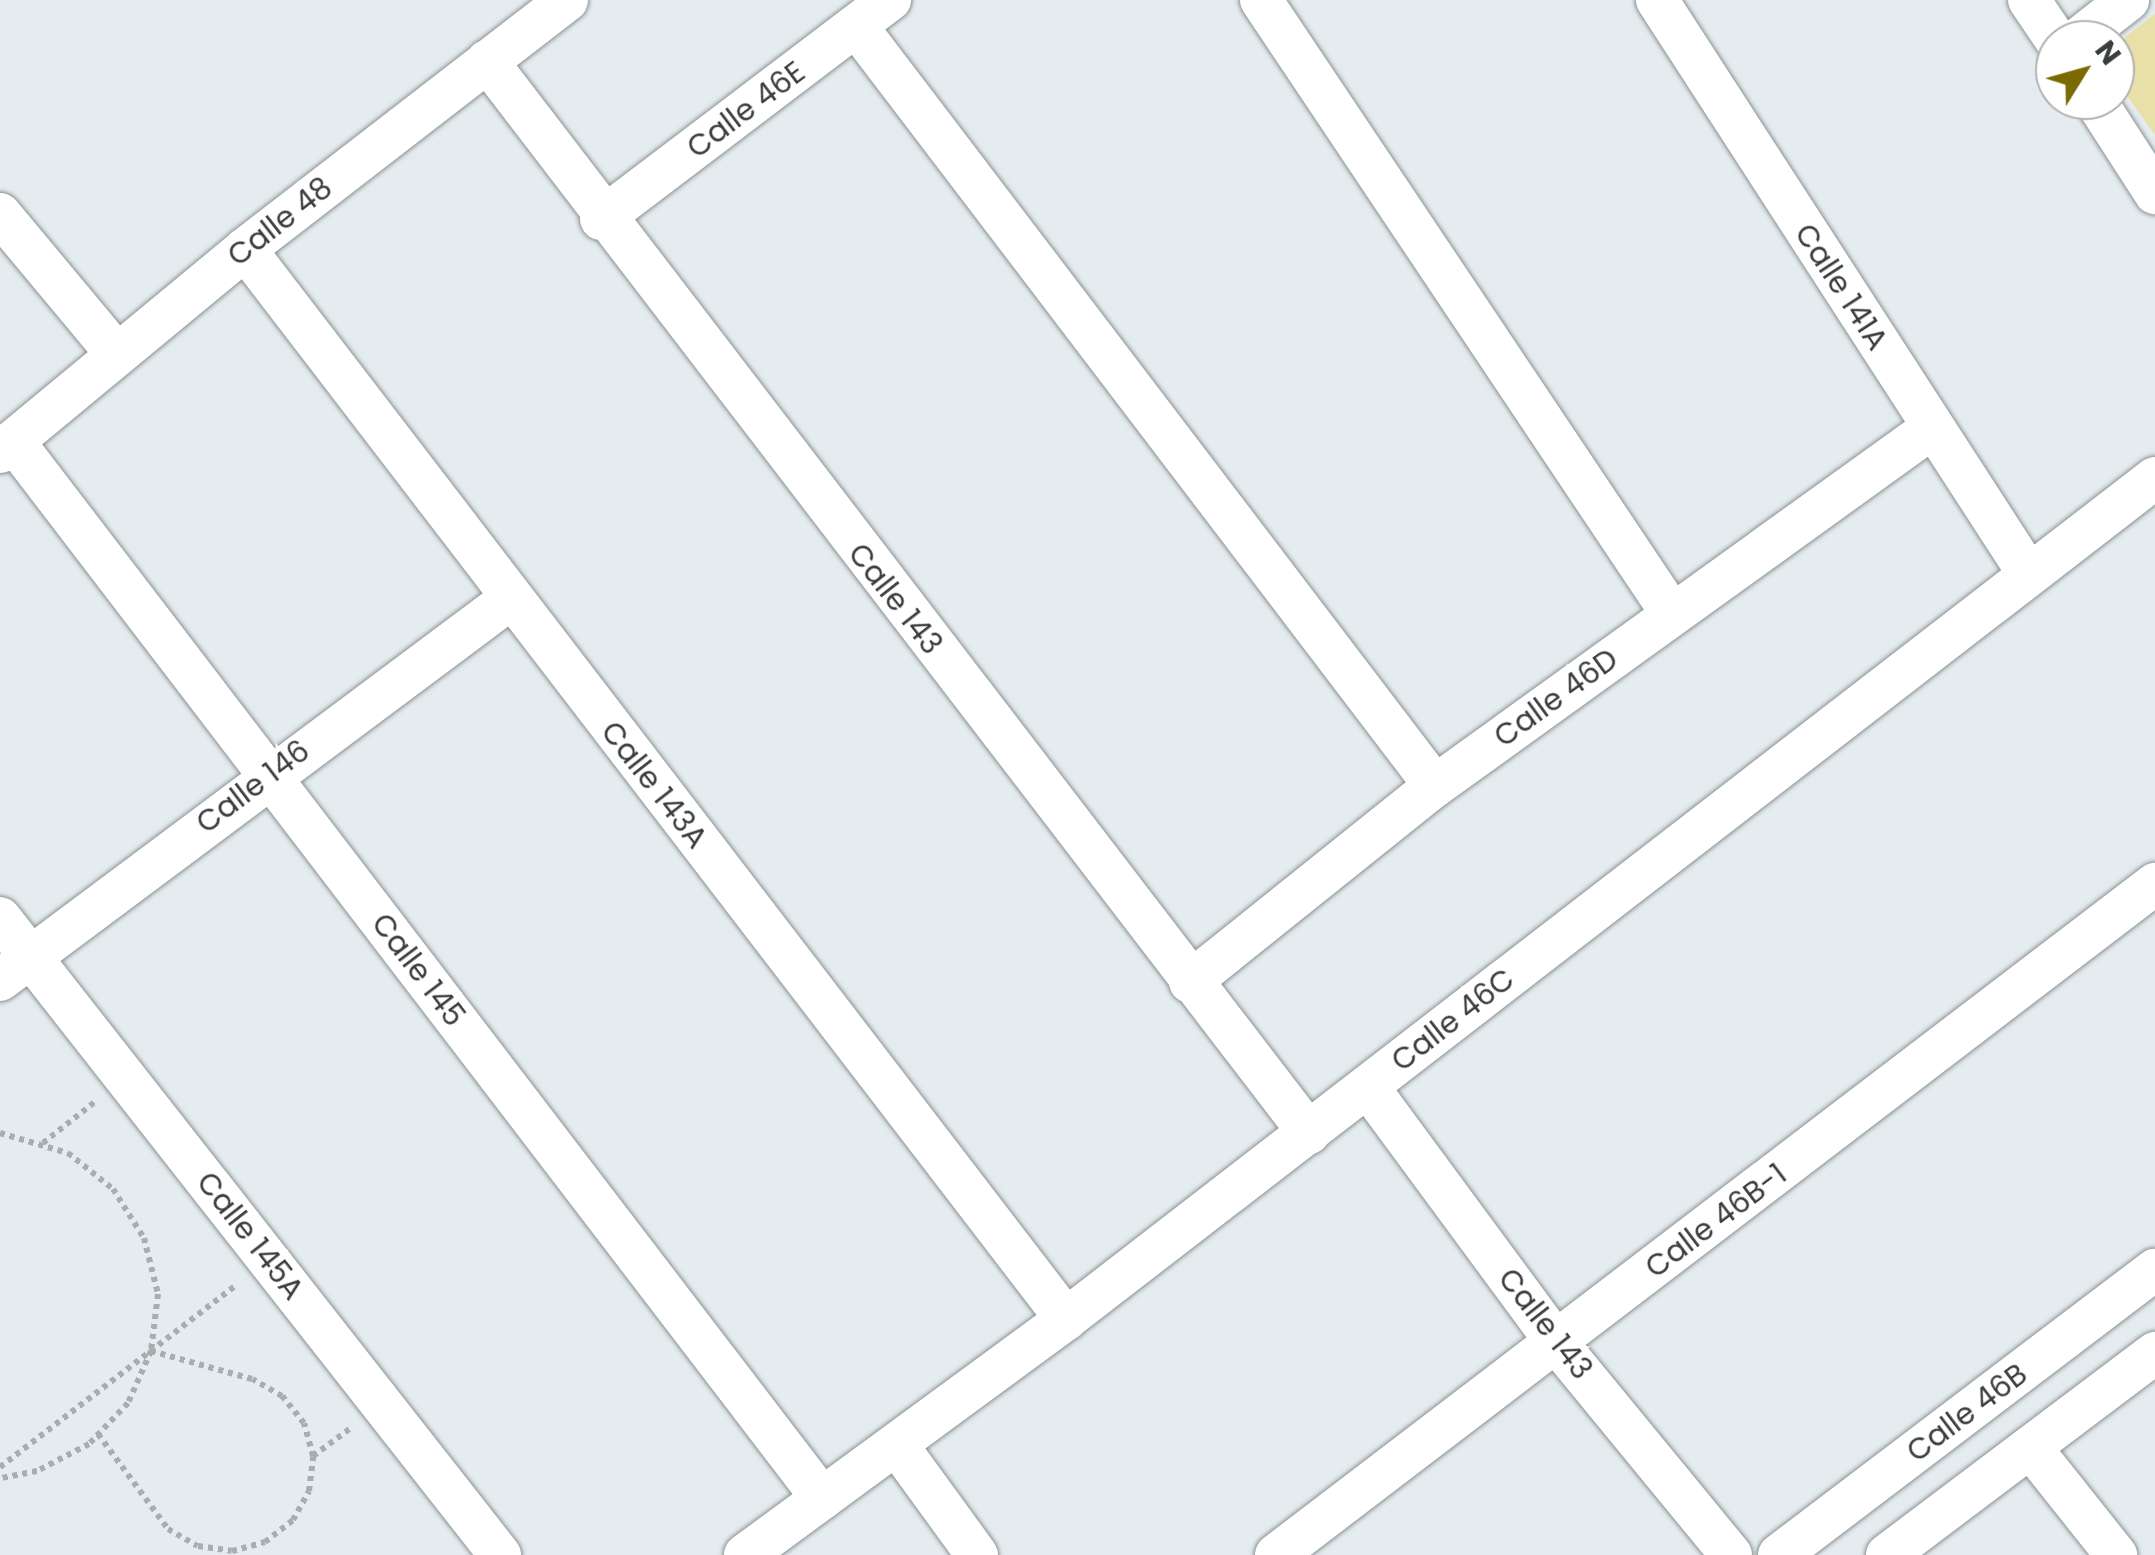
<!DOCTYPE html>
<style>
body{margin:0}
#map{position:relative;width:2155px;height:1555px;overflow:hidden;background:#e5ecef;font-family:Poppins,sans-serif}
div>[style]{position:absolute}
.green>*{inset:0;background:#e9dfa8}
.path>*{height:6px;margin-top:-3px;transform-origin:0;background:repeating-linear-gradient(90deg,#a8aeb0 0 5px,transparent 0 10px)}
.roads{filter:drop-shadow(0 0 2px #8a9193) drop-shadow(0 0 2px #8a9193)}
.minor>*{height:42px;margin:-21px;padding:0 21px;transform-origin:21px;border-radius:21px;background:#fff}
span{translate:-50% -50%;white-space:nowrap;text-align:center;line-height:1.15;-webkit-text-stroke:8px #fff;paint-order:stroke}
.street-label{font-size:30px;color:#3a3d3e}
.north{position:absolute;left:2035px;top:20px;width:100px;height:100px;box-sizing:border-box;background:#fff;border:2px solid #b0b1b2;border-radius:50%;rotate:53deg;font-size:28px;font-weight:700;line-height:40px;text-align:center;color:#3a3d3e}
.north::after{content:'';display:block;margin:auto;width:35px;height:45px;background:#7a6a01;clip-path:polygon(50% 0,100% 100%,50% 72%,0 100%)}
</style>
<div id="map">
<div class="green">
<div style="clip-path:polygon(2155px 14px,2155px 135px,2115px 79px,2115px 45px)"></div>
</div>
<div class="path">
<div style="left:0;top:1133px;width:71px;rotate:16.4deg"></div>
<div style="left:68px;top:1153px;width:58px;rotate:38.7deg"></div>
<div style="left:113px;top:1189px;width:58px;rotate:57.7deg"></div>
<div style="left:144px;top:1238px;width:58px;rotate:76deg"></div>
<div style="left:158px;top:1294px;width:57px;rotate:97deg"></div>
<div style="left:151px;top:1351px;width:57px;rotate:113.9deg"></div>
<div style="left:128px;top:1403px;width:57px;rotate:133.6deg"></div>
<div style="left:89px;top:1444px;width:59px;rotate:152.6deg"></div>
<div style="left:37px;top:1471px;width:38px;rotate:169deg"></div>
<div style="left:43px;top:1143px;width:68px;rotate:-38.4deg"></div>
<div style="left:98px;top:1434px;width:118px;rotate:53.6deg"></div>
<div style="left:168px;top:1529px;width:34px;rotate:30deg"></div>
<div style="left:198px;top:1546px;width:34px;rotate:8deg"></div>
<div style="left:232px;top:1551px;width:34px;rotate:-15deg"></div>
<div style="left:265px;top:1542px;width:36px;rotate:-38deg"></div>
<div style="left:293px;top:1520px;width:33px;rotate:-61deg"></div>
<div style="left:309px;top:1491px;width:35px;rotate:-83deg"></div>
<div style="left:313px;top:1456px;width:34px;rotate:-105deg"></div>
<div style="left:304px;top:1423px;width:35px;rotate:-129deg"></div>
<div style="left:282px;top:1396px;width:34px;rotate:-150deg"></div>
<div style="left:252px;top:1379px;width:105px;rotate:-164.5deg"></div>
<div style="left:313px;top:1456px;width:49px;rotate:-36.6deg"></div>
<div style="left:0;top:1467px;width:298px;rotate:-37.6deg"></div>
</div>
<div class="roads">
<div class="minor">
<div style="left:1261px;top:0;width:739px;rotate:56.2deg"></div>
<div style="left:1657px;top:0;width:683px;rotate:57.08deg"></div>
<div style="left:2029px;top:0;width:48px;rotate:56deg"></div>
<div style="left:857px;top:27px;width:954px;rotate:52.71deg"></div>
<div style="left:2077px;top:40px;width:65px;rotate:-38.1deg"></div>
<div style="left:487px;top:61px;width:1351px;rotate:52.52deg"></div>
<div style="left:2095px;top:100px;width:111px;rotate:57.2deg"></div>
<div style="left:0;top:214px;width:181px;rotate:50.2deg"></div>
<div style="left:601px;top:219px;width:363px;rotate:-37.2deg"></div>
<div style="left:245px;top:249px;width:1349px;rotate:52.5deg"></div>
<div style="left:14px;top:442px;width:1330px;rotate:52.58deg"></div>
<div style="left:0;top:452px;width:318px;rotate:-39.6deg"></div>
<div style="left:245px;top:249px;width:407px;rotate:-37.7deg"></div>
<div style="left:0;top:918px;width:810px;rotate:51.87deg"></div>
<div style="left:0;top:980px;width:637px;rotate:-36.76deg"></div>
<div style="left:1190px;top:982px;width:314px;rotate:-38.7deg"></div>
<div style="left:1435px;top:786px;width:613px;rotate:-35.77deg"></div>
<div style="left:1368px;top:1087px;width:318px;rotate:53.6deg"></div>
<div style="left:1557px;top:1343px;width:274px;rotate:50.6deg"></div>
<div style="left:897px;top:1445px;width:136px;rotate:54deg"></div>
<div style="left:2031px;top:1448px;width:137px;rotate:51.5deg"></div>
<div style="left:745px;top:1555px;width:398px;rotate:-36.3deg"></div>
<div style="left:1066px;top:1319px;width:1376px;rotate:-37.68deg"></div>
<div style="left:1276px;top:1555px;width:1106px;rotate:-37.36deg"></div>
<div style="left:1779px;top:1555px;width:472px;rotate:-37.2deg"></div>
<div style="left:1887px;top:1555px;width:336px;rotate:-37deg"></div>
</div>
</div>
<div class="street-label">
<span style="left:746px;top:110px;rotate:-37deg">Calle 46E</span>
<span style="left:280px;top:222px;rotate:-38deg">Calle 48</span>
<span style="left:1841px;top:287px;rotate:57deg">Calle 141A</span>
<span style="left:895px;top:599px;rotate:52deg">Calle 143</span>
<span style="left:1556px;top:698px;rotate:-36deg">Calle 46D</span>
<span style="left:654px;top:785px;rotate:52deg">Calle 143A</span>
<span style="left:253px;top:787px;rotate:-37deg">Calle 146</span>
<span style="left:418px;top:970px;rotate:53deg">Calle 145</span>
<span style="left:1453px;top:1020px;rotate:-38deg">Calle 46C</span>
<span style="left:1716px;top:1221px;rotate:-37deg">Calle 46B-1</span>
<span style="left:250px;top:1236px;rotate:52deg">Calle 145A</span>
<span style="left:1545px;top:1324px;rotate:52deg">Calle 143</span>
<span style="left:1967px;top:1413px;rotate:-37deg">Calle 46B</span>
</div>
<div class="north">N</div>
</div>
